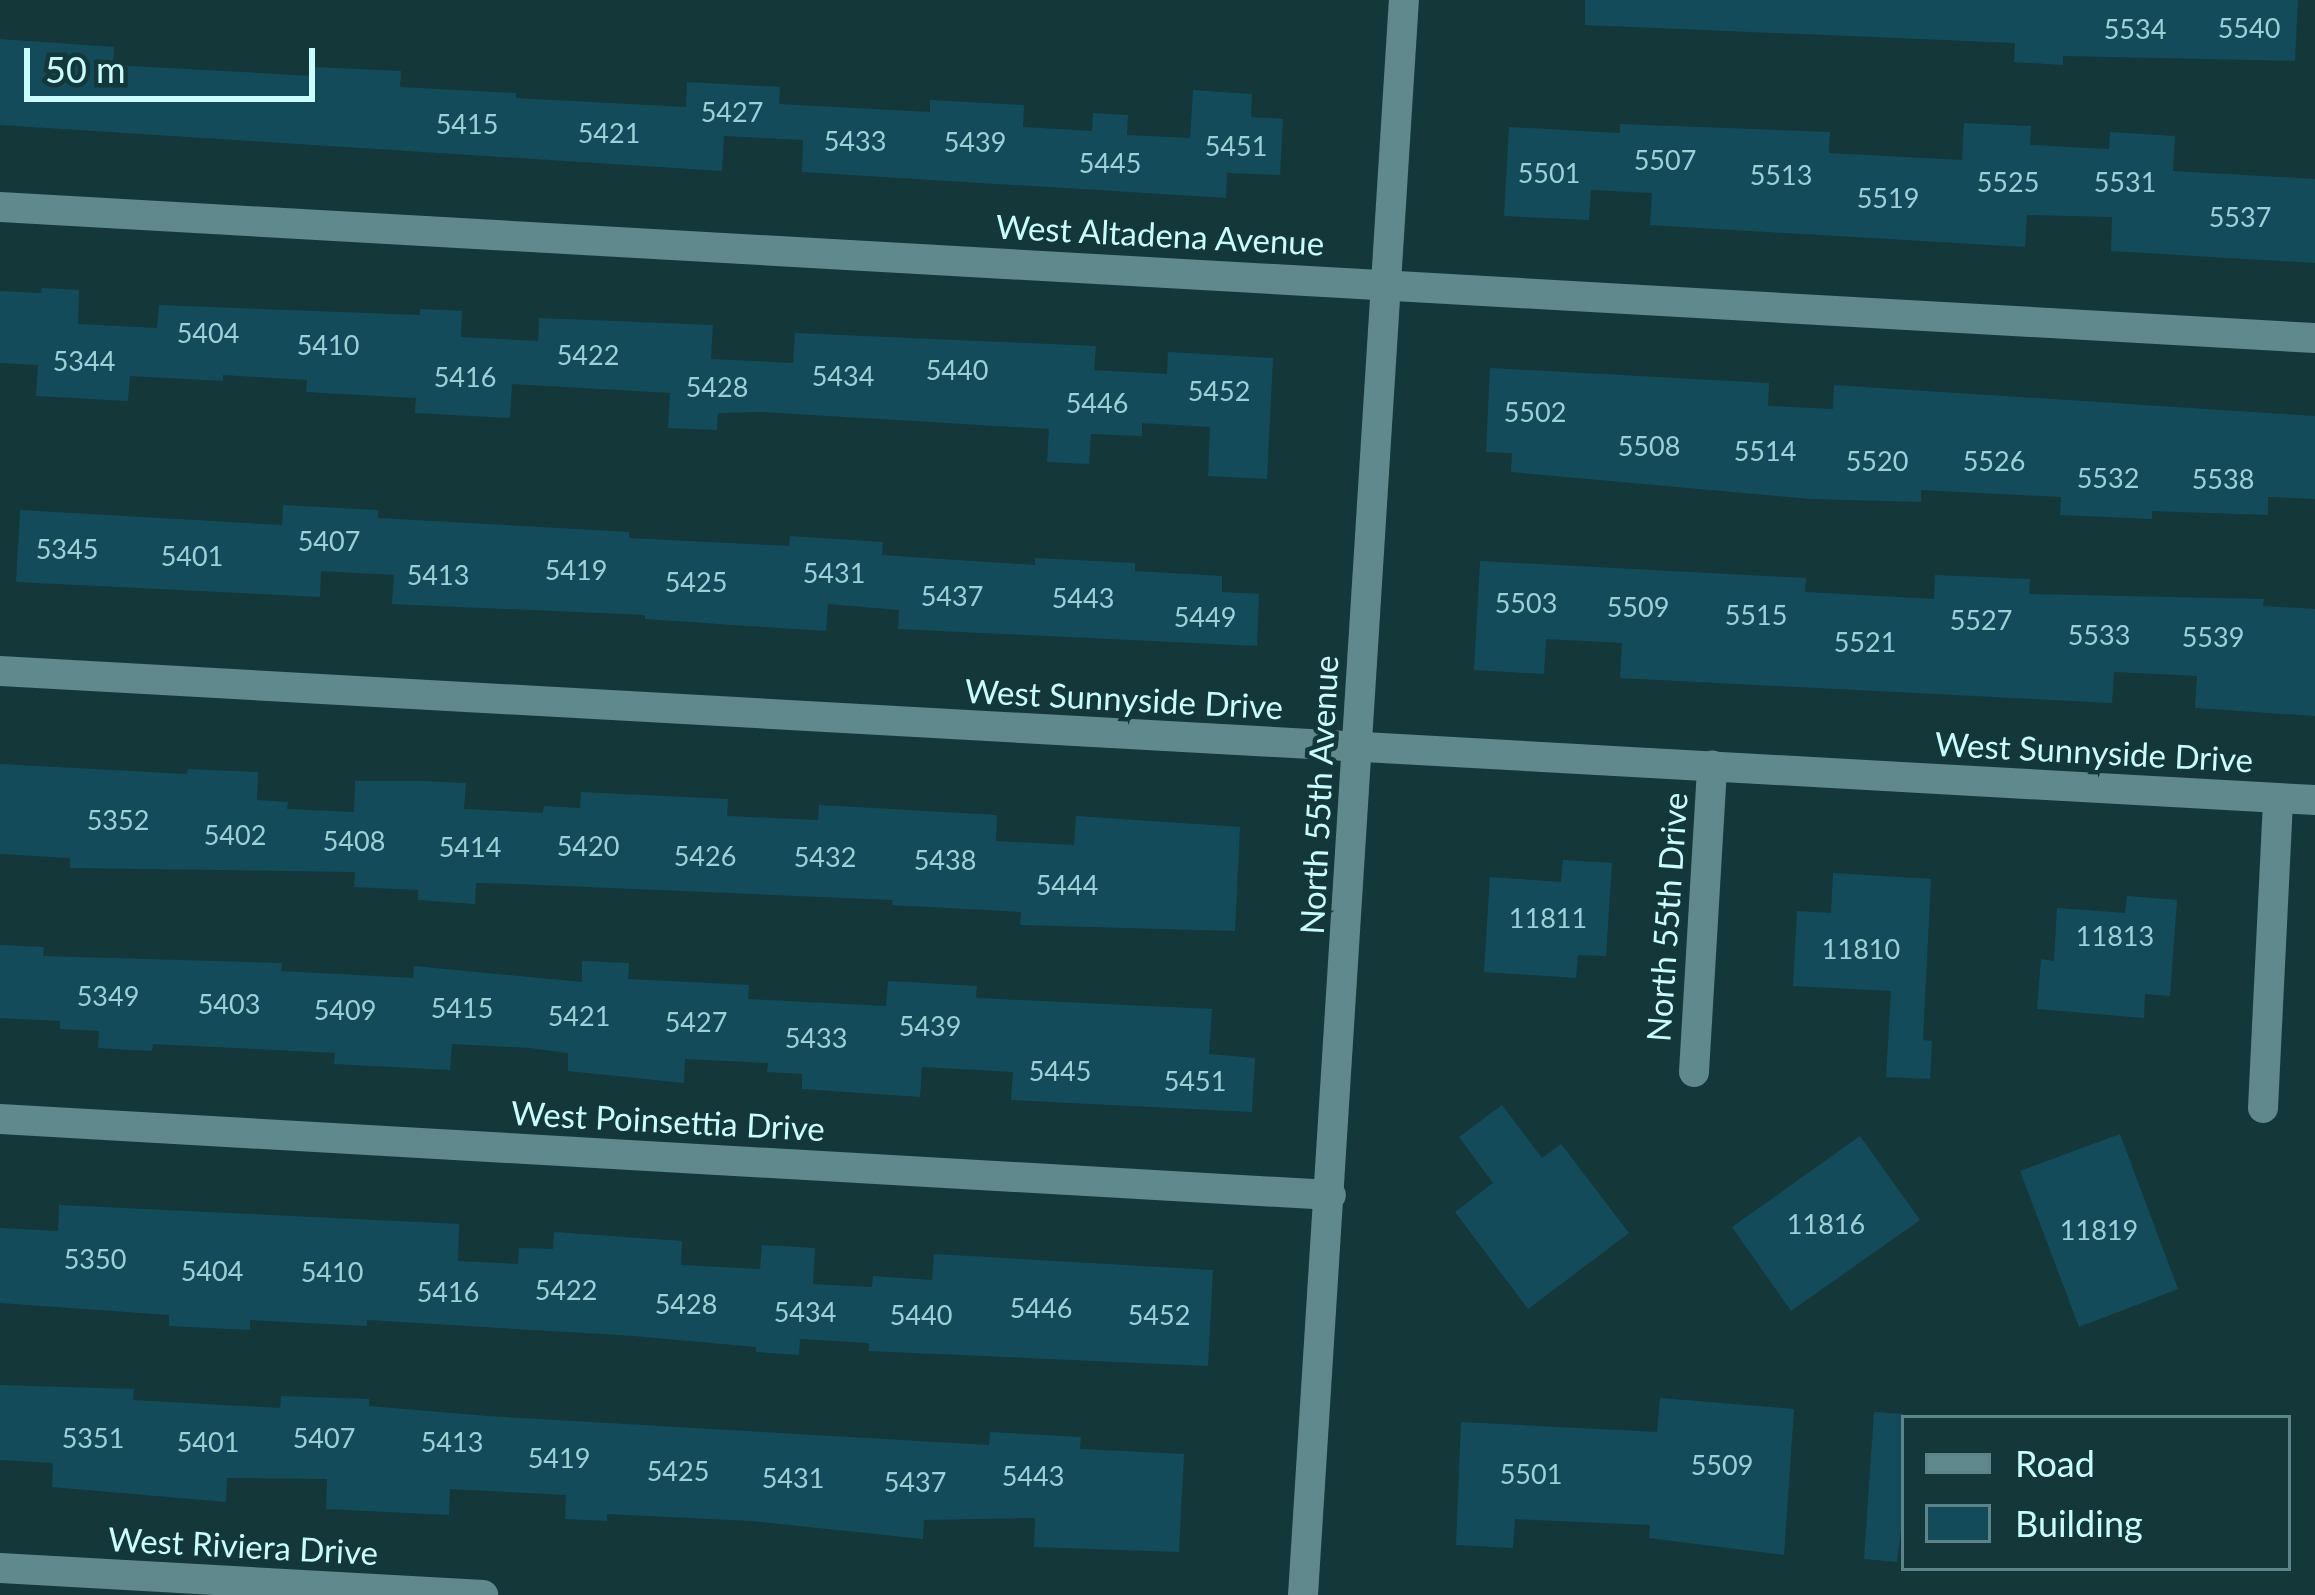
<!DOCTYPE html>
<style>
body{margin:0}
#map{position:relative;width:2315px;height:1595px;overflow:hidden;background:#14373a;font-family:Lato,sans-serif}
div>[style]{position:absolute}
.building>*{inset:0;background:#144b5b}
.minor>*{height:30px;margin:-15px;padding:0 15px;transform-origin:15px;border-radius:15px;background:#5f898c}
span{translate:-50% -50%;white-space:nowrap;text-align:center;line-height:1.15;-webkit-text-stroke:9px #14373a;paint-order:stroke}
.number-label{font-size:27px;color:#9ccfd6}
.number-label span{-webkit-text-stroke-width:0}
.street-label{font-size:33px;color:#c9fbff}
.legend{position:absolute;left:1901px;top:1415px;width:390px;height:156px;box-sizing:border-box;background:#14373a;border:3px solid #5c8589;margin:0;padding:15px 21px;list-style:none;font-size:36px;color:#c9fbff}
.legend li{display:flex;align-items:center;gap:24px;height:60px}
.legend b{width:60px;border:3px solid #5c8589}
.scale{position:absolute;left:24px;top:48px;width:291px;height:54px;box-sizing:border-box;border:6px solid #c9fbff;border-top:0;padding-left:15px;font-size:36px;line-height:42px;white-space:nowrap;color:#c9fbff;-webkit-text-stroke:9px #14373a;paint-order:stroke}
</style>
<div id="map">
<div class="building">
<div style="clip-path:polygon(1585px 0,2298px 0,2295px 61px,2063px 56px,2063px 65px,2014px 62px,2015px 43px,1585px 25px)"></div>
<div style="clip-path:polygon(0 39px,114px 47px,113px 65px,313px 76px,313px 67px,401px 71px,400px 87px,516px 93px,516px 98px,686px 107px,687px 82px,780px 87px,779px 104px,930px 112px,930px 100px,1024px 105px,1023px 127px,1092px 131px,1093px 113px,1128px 115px,1127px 135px,1190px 138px,1193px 90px,1252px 94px,1251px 117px,1283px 119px,1280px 175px,1227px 173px,1226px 198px,802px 172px,803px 140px,724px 136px,722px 171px,0 125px)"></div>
<div style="clip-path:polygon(1964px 123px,2031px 126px,2030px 145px,2109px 149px,2110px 132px,2175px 136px,2173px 171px,2315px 179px,2315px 263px,2111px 251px,2112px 217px,2027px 215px,2025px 247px,1650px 225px,1652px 193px,1591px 190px,1589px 220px,1504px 216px,1509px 127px,1620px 133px,1620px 124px,1830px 132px,1829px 153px,1962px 160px)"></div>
<div style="clip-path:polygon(42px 288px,79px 290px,78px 324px,157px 328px,159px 305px,420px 315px,420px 309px,462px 311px,461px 337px,538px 341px,539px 318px,713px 325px,711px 359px,793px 363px,795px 333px,1096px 346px,1094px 370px,1167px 374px,1168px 352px,1273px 358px,1267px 479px,1208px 476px,1210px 427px,1142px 423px,1142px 436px,1091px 434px,1089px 464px,1047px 462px,1049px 429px,761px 412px,718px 413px,717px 430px,668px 428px,670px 393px,512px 384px,510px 418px,415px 413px,416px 398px,306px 392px,307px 380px,223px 375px,223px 381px,130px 376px,128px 401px,36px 396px,38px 365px,0 363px,0 291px,41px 293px)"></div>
<div style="clip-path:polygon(1490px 368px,1769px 383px,1768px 406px,1833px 409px,1834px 385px,2315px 416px,2315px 499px,2268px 497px,2268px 515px,2152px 511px,2152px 519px,2060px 515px,2061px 497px,1921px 490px,1921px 502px,1811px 499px,1511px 472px,1512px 453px,1486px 452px)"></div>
<div style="clip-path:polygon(283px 505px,378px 510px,378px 518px,629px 532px,629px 538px,789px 546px,790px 536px,883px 542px,882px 555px,1035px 565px,1035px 558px,1135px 563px,1135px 571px,1222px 576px,1222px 592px,1259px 594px,1257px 646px,898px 629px,899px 610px,828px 604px,826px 631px,645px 619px,645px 615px,392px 604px,394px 575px,321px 571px,320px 597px,16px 582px,20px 510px,282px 525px)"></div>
<div style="clip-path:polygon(1480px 561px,1806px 578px,1805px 592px,1934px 599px,1935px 575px,2030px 579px,2029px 594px,2264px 599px,2263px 606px,2315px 609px,2315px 716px,2195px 708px,2197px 676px,2114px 672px,2112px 703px,1620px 678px,1622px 643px,1546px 639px,1544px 674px,1474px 670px)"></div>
<div style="clip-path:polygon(0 764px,187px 774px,188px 769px,258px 772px,257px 800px,288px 802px,287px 809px,354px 812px,355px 781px,424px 781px,466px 783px,464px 809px,543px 813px,544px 806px,580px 808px,581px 792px,728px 799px,727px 816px,818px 820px,819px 805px,997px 815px,996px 841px,1074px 845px,1076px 816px,1240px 827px,1235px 931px,1020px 925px,1021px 912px,892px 905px,893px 900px,518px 884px,476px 883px,475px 904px,418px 900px,418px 890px,354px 887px,355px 872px,70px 868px,70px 858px,0 854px)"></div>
<div style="clip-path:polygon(1563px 860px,1612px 863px,1606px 956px,1578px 955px,1576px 978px,1484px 972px,1490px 877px,1561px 882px)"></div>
<div style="clip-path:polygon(1833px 873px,1931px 879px,1923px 1040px,1932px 1041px,1930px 1079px,1886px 1077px,1891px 991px,1793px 986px,1797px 911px,1831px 913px)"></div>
<div style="clip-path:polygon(2127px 896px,2177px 900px,2170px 996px,2145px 994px,2144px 1018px,2037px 1009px,2041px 959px,2054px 961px,2057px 908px,2125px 913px)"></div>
<div style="clip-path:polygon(0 945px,44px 947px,43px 956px,282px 963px,281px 971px,413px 978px,414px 966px,582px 982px,582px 961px,629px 963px,628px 979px,749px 985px,748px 999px,886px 1006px,888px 981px,977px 986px,976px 998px,1212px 1009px,1209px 1054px,1255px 1058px,1252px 1112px,1011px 1100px,1013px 1072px,922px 1067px,920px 1097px,802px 1089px,802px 1074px,767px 1072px,768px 1063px,685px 1059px,684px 1083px,568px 1071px,568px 1053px,530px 1048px,452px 1044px,450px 1070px,334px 1064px,335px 1053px,153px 1044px,152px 1051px,98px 1048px,99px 1031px,60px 1029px,60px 1021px,0 1018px)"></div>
<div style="clip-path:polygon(1502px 1105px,1542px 1158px,1561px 1144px,1629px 1233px,1528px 1309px,1455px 1212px,1493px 1183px,1459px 1137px)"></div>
<div style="clip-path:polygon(2120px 1134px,2178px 1289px,2079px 1327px,2020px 1171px)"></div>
<div style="clip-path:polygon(1860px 1136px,1920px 1220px,1791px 1311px,1732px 1227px)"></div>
<div style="clip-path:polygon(59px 1205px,459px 1224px,458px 1261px,518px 1264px,519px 1248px,553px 1249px,554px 1232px,682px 1241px,681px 1265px,760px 1269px,762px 1245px,815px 1248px,813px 1284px,872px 1287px,873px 1276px,932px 1280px,934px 1254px,1213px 1270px,1208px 1366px,869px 1351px,869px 1343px,800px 1339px,799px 1355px,756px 1352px,756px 1347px,634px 1336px,367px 1320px,367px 1326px,250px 1320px,250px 1330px,169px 1326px,169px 1315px,0 1303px,0 1228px,58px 1231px)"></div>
<div style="clip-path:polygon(0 1385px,134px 1389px,133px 1400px,280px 1408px,281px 1396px,369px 1399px,369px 1406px,487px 1416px,989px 1445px,990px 1432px,1081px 1437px,1080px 1449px,1184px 1454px,1179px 1552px,1034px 1547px,1035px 1518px,924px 1520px,923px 1539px,752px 1521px,607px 1514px,607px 1521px,565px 1519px,566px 1495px,450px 1489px,449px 1515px,326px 1509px,327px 1479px,227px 1478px,226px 1502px,52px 1487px,53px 1463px,0 1460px)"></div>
<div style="clip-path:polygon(1660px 1398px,1794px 1409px,1784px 1555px,1649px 1538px,1650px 1525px,1515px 1519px,1513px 1548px,1456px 1545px,1461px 1422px,1657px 1432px)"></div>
<div style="clip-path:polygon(1874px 1412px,1904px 1414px,1904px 1504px,1897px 1562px,1864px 1559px)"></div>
</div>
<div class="minor">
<div style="left:0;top:207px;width:2319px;rotate:3.24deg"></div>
<div style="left:0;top:671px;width:2319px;rotate:3.19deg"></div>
<div style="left:1694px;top:1072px;width:307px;rotate:-86.6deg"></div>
<div style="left:2263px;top:1108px;width:310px;rotate:-87.2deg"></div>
<div style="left:0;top:1119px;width:1333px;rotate:3.27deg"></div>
<div style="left:0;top:1568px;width:484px;rotate:3.2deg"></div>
<div style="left:1303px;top:1595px;width:1598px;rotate:-86.38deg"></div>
</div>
<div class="number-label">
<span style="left:2249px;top:28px">5540</span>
<span style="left:2135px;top:29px">5534</span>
<span style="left:732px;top:112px">5427</span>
<span style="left:467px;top:124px">5415</span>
<span style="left:609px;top:133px">5421</span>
<span style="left:855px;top:141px">5433</span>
<span style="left:975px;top:142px">5439</span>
<span style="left:1236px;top:146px">5451</span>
<span style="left:1665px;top:160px">5507</span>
<span style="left:1110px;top:163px">5445</span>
<span style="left:1549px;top:173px">5501</span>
<span style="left:1781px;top:175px">5513</span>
<span style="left:2008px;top:182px">5525</span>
<span style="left:2125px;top:182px">5531</span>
<span style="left:1888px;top:198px">5519</span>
<span style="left:2240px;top:217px">5537</span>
<span style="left:208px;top:333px">5404</span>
<span style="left:328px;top:345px">5410</span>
<span style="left:588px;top:355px">5422</span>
<span style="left:84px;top:361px">5344</span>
<span style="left:957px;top:370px">5440</span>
<span style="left:843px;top:376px">5434</span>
<span style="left:465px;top:377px">5416</span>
<span style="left:717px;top:387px">5428</span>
<span style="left:1219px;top:391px">5452</span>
<span style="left:1097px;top:403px">5446</span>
<span style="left:1535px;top:412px">5502</span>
<span style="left:1649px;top:446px">5508</span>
<span style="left:1765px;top:451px">5514</span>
<span style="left:1877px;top:461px">5520</span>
<span style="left:1994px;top:461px">5526</span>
<span style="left:2108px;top:478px">5532</span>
<span style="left:2223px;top:479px">5538</span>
<span style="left:329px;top:541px">5407</span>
<span style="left:67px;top:549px">5345</span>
<span style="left:192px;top:556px">5401</span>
<span style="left:576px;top:570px">5419</span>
<span style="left:834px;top:573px">5431</span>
<span style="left:438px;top:575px">5413</span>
<span style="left:696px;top:582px">5425</span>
<span style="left:952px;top:596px">5437</span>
<span style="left:1083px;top:598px">5443</span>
<span style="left:1526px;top:603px">5503</span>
<span style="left:1638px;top:607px">5509</span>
<span style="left:1756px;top:615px">5515</span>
<span style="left:1205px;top:617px">5449</span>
<span style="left:1981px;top:620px">5527</span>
<span style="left:2099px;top:635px">5533</span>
<span style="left:2213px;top:637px">5539</span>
<span style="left:1865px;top:642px">5521</span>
<span style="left:118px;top:820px">5352</span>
<span style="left:235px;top:835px">5402</span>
<span style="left:354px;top:841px">5408</span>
<span style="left:588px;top:846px">5420</span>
<span style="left:470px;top:847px">5414</span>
<span style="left:705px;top:856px">5426</span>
<span style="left:825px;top:857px">5432</span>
<span style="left:945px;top:860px">5438</span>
<span style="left:1067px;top:885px">5444</span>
<span style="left:1548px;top:918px">11811</span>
<span style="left:2115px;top:936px">11813</span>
<span style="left:1861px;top:949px">11810</span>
<span style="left:108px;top:996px">5349</span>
<span style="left:229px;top:1004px">5403</span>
<span style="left:462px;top:1008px">5415</span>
<span style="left:345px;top:1010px">5409</span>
<span style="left:579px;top:1016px">5421</span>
<span style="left:696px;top:1022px">5427</span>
<span style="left:930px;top:1026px">5439</span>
<span style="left:816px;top:1038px">5433</span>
<span style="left:1060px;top:1071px">5445</span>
<span style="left:1195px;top:1081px">5451</span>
<span style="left:1826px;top:1224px">11816</span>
<span style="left:2099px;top:1230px">11819</span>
<span style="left:95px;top:1259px">5350</span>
<span style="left:212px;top:1271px">5404</span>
<span style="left:332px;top:1272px">5410</span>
<span style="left:566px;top:1290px">5422</span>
<span style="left:448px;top:1292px">5416</span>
<span style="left:686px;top:1304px">5428</span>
<span style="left:1041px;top:1308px">5446</span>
<span style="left:805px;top:1312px">5434</span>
<span style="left:921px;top:1315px">5440</span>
<span style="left:1159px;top:1315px">5452</span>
<span style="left:93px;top:1438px">5351</span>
<span style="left:324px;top:1438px">5407</span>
<span style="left:208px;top:1442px">5401</span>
<span style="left:452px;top:1442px">5413</span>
<span style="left:559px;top:1458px">5419</span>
<span style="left:1722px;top:1465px">5509</span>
<span style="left:678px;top:1471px">5425</span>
<span style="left:1531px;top:1474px">5501</span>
<span style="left:1033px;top:1476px">5443</span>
<span style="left:793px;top:1478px">5431</span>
<span style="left:915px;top:1482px">5437</span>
</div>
<div class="street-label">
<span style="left:1160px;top:235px;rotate:3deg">West Altadena Avenue</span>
<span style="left:1124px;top:699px;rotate:3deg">West Sunnyside Drive</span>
<span style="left:2094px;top:752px;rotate:3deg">West Sunnyside Drive</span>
<span style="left:1319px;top:795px;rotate:-87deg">North 55th Avenue</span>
<span style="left:1667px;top:917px;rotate:-86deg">North 55th Drive</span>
<span style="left:668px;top:1121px;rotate:3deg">West Poinsettia Drive</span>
<span style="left:243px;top:1546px;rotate:3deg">West Riviera Drive</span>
</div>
<ul class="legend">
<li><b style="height:15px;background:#5f898c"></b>Road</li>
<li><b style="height:33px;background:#144b5b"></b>Building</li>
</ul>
<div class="scale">50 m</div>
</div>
